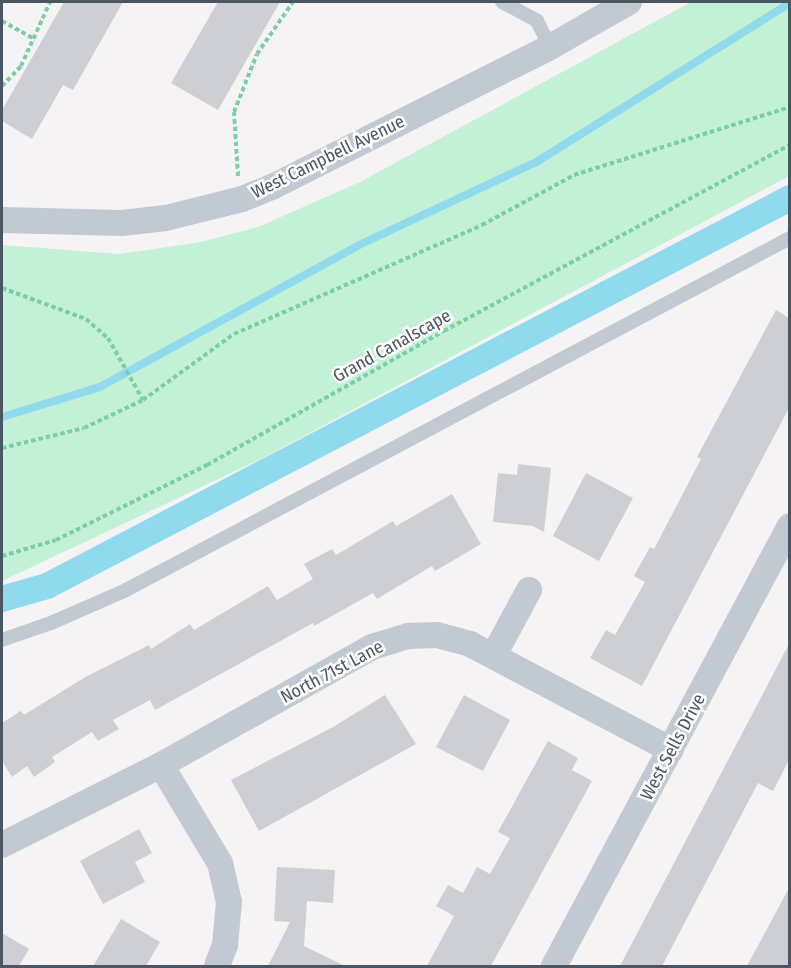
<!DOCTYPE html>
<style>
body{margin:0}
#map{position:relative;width:791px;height:968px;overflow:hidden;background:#f5f3f3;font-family:"Fira Sans Condensed",sans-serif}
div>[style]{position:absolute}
.green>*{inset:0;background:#c3f1d5}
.stream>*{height:8px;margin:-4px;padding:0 4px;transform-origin:4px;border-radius:4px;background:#90daee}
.canal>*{height:26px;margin:-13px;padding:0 13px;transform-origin:13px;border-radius:13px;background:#90daee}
.building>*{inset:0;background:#cdcfd5}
.path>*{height:4px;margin-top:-2px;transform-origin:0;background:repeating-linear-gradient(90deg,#7ad0a6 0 4.5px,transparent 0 7.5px)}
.service>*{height:14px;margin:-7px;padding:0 7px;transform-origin:7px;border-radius:7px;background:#c1cad2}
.minor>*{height:26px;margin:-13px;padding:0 13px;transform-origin:13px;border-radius:13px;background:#c1cad2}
span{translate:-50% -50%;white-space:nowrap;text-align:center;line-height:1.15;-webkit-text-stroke:5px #fff;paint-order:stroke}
.street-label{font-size:18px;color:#4a5661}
.frame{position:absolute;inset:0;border:3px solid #4a5661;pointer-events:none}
</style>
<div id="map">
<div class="green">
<div style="clip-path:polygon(691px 2px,789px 2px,789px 176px,261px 459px,2px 581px,2px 245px,120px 254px,201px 242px,258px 227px,360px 182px)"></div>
</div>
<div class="stream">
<div style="left:2px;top:417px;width:102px;rotate:-17deg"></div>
<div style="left:100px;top:387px;width:295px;rotate:-28.7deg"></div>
<div style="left:359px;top:245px;width:198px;rotate:-25.1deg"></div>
<div style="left:538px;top:161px;width:297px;rotate:-32.1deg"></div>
</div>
<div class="canal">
<div style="left:2px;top:599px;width:47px;rotate:-16.1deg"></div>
<div style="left:47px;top:586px;width:838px;rotate:-27.57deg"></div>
</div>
<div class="building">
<div style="clip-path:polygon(64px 2px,123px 2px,73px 90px,63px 85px,32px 139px,2px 121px,2px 110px)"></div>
<div style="clip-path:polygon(218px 2px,280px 2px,218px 110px,171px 83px)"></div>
<div style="clip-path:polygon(776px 310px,789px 318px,789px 408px,642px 686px,590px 658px,606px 630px,615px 635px,645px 582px,634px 576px,650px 547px,654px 549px,701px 459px,697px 457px)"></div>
<div style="clip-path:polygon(518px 464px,551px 468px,544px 532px,533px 526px,493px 522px,498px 473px,517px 475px)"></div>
<div style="clip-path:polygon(586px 473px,633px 498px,599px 561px,553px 536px)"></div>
<div style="clip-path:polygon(452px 494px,481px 544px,435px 571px,432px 566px,377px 599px,373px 593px,314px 626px,313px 623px,155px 710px,150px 700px,113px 720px,119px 729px,98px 741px,92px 732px,52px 757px,55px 762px,34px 777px,27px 766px,12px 777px,2px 761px,2px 723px,21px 711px,24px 715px,87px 676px,149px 645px,151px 649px,190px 624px,194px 630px,268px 586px,277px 600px,313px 579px,304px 564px,332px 549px,336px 555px,393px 521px,396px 526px)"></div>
<div style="clip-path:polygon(789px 644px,789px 760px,773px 791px,758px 783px,662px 966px,620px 966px)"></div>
<div style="clip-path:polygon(385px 695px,416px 744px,259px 831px,231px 780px,333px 727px)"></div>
<div style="clip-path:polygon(464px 695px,510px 720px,483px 771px,436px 747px)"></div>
<div style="clip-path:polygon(548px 741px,578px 758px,572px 770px,592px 781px,491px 966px,427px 966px,454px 916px,436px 906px,448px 885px,463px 893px,477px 867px,490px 874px,510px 838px,498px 832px)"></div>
<div style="clip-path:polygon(139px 829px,152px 853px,135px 862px,145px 882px,103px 904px,80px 861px)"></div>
<div style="clip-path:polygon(277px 867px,335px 870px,333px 903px,307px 901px,304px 946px,345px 966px,268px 966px,290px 922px,274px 921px)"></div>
<div style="clip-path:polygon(789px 888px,789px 966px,747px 966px)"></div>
<div style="clip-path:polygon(121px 919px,160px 942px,146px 966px,93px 966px)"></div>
<div style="clip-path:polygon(2px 933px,29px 949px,19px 966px,2px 966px)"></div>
</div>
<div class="path">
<div style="left:2px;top:21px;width:38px;rotate:29deg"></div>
<div style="left:2px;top:86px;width:28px;rotate:-46deg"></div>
<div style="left:21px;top:66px;width:70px;rotate:-65.6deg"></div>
<div style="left:238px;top:176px;width:64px;rotate:-93.6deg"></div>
<div style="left:234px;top:112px;width:62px;rotate:-68.4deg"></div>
<div style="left:257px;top:54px;width:63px;rotate:-55.3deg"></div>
<div style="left:2px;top:288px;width:90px;rotate:20.3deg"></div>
<div style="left:86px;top:319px;width:29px;rotate:41deg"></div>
<div style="left:108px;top:338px;width:71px;rotate:60.6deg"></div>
<div style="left:2px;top:448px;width:84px;rotate:-13.7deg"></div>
<div style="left:84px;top:428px;width:65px;rotate:-25.4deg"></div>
<div style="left:143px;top:400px;width:112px;rotate:-36deg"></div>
<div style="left:234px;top:334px;width:271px;rotate:-23.7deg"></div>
<div style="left:482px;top:225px;width:105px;rotate:-28.5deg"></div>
<div style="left:574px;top:175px;width:226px;rotate:-17.5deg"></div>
<div style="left:2px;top:556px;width:56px;rotate:-16.5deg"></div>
<div style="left:56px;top:540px;width:169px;rotate:-26.4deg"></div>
<div style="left:207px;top:465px;width:272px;rotate:-29.5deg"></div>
<div style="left:444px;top:331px;width:393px;rotate:-28.3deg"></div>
</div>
<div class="service">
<div style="left:502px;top:2px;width:40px;rotate:28deg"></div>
<div style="left:537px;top:21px;width:29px;rotate:63deg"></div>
<div style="left:2px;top:640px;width:52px;rotate:-19.1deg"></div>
<div style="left:51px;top:623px;width:82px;rotate:-23.7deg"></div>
<div style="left:126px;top:590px;width:752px;rotate:-27.93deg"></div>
</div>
<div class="minor">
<div style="left:2px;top:220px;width:120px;rotate:1.4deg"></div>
<div style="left:122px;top:223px;width:44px;rotate:-6.5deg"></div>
<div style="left:166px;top:218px;width:78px;rotate:-14deg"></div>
<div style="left:242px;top:199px;width:32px;rotate:-22deg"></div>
<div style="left:272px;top:187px;width:311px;rotate:-26.7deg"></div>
<div style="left:550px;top:47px;width:91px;rotate:-29.7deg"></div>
<div style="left:494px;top:655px;width:74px;rotate:-61.7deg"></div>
<div style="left:161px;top:765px;width:114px;rotate:59deg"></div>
<div style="left:220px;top:863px;width:40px;rotate:77deg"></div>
<div style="left:229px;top:902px;width:43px;rotate:95.3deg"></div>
<div style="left:225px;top:945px;width:22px;rotate:111deg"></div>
<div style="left:2px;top:845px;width:178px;rotate:-26.7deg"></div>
<div style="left:161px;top:765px;width:242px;rotate:-29.2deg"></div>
<div style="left:372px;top:647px;width:38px;rotate:-17deg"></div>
<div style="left:408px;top:636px;width:29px;rotate:-2deg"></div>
<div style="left:437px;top:635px;width:34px;rotate:15deg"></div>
<div style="left:470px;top:644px;width:227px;rotate:27.8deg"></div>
<div style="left:554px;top:966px;width:499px;rotate:-61.8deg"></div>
</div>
<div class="street-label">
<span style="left:328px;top:157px;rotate:-26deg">West Campbell Avenue</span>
<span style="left:392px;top:346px;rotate:-29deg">Grand Canalscape</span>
<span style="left:332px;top:672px;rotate:-28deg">North 71st Lane</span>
<span style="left:673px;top:747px;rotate:-62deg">West Sells Drive</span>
</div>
<div class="frame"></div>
</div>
